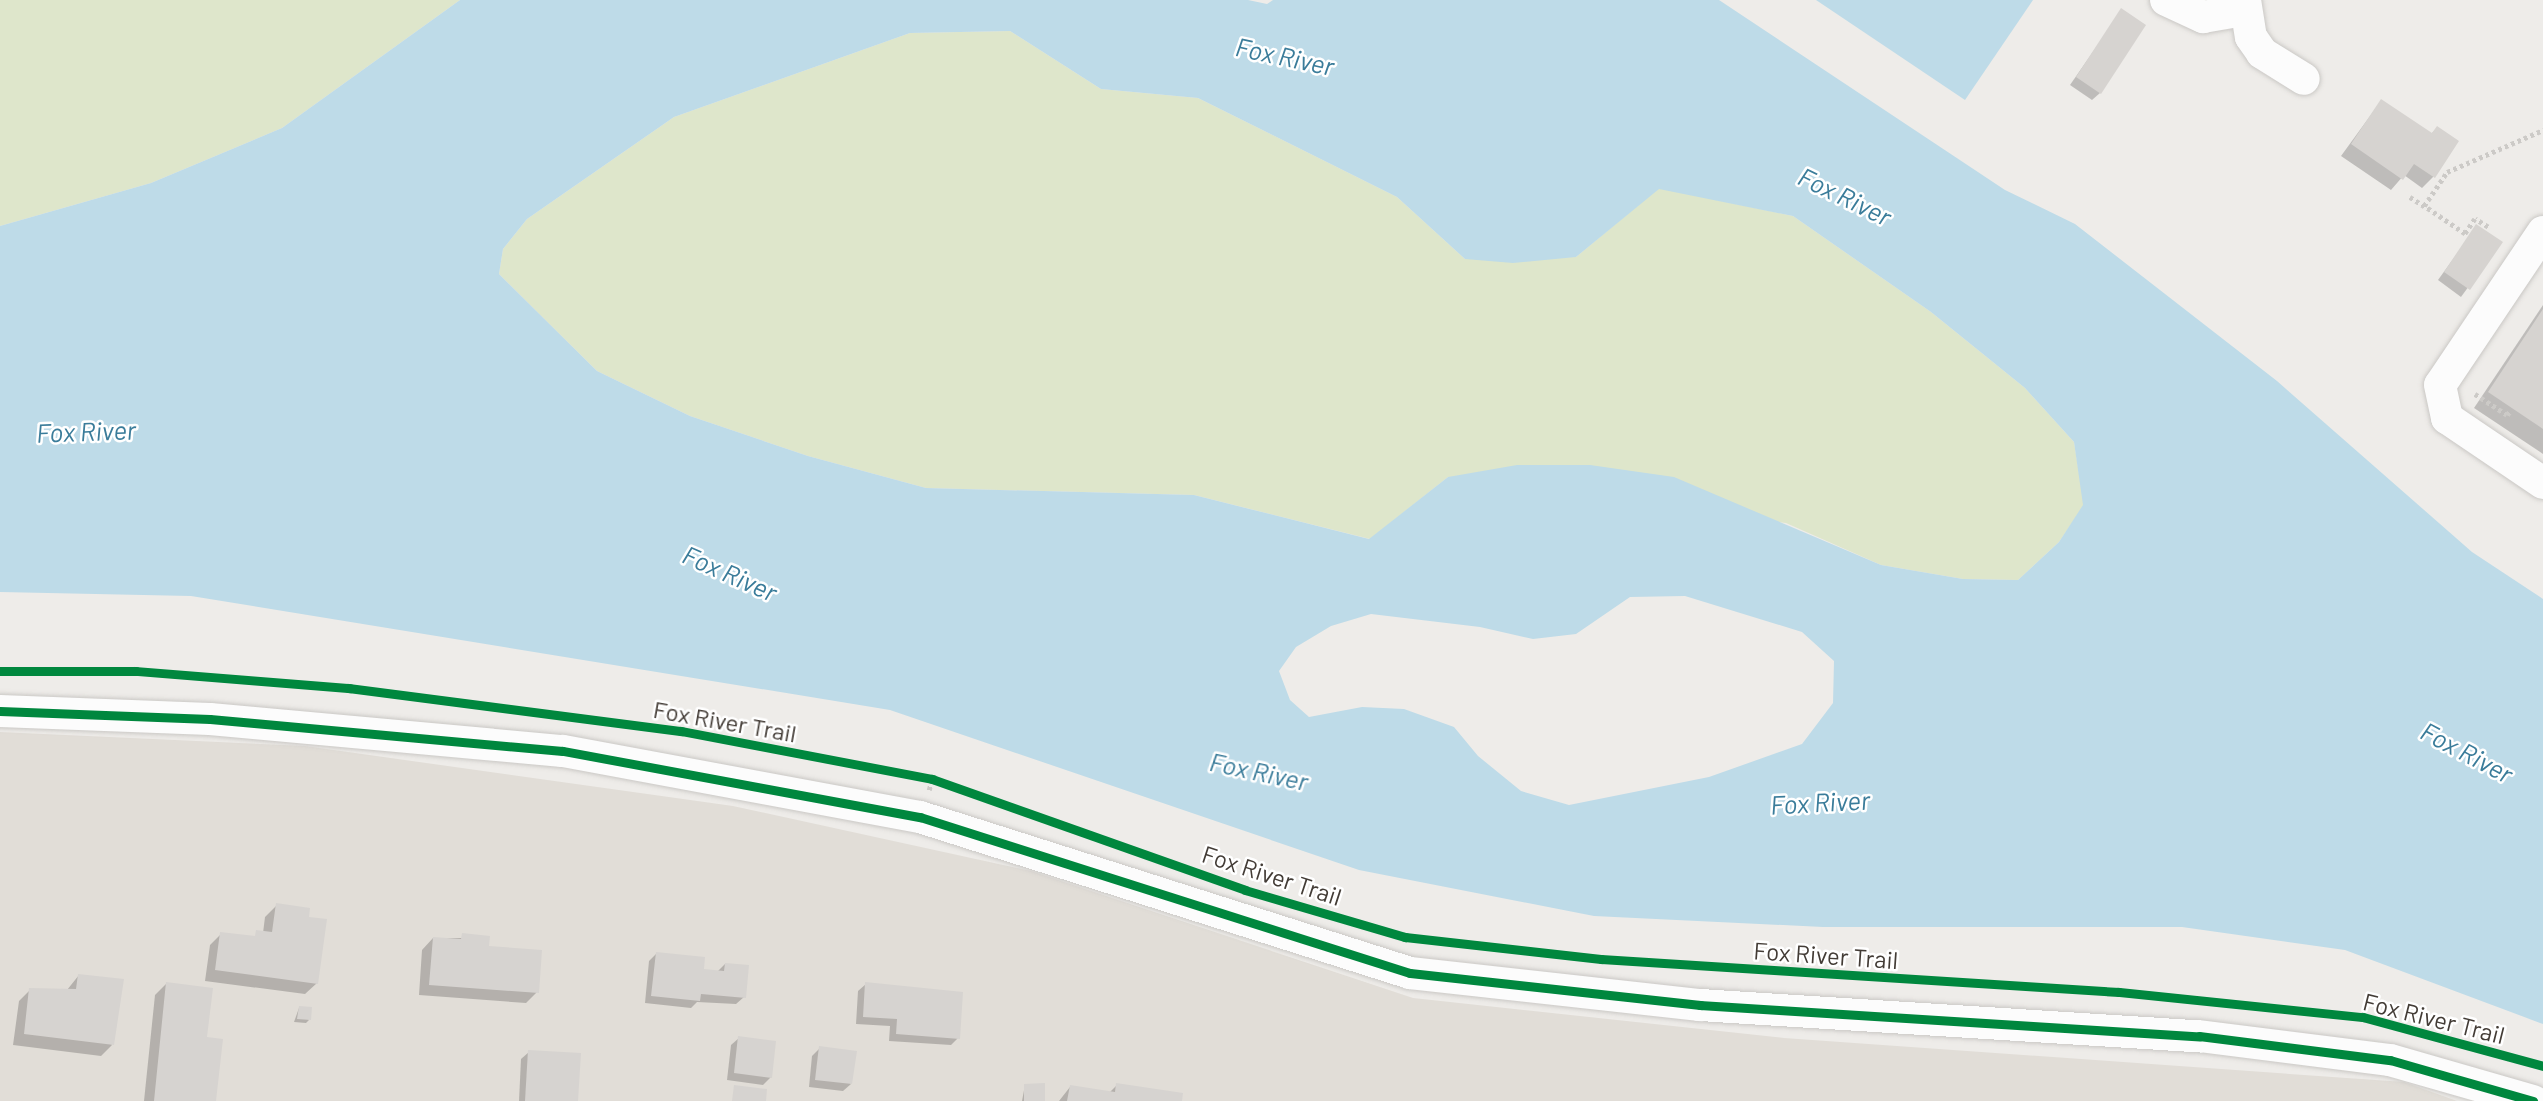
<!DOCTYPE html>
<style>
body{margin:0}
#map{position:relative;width:2543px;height:1101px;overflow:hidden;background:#eeece9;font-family:Barlow,sans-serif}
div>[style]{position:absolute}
.residential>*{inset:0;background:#e1ddd7}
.green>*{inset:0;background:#dee6cb}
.water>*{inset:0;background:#bedbe8}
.shadow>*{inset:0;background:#0003}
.building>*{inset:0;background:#d6d3d0}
.path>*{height:4.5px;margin-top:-2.25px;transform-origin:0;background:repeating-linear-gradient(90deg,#cccac7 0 3.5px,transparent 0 7px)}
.roads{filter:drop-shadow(0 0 2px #cac8c5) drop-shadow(0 0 2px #cac8c5)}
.minor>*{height:32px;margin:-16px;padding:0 16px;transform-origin:16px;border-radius:16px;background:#fcfcfc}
.cycleway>*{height:9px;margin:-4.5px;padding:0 4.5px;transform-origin:4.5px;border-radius:4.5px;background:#00873e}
span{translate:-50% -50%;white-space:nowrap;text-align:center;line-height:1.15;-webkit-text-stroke:5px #fff;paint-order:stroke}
.street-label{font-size:24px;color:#433c36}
.water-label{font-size:26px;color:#3a7c9a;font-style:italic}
</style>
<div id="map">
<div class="residential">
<div style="clip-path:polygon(0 732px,305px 746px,733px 806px,1031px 871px,1413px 998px,1784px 1038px,2404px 1082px,2457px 1101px,0 1101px)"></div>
</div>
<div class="green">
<div style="clip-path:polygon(0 0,460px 0,282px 128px,151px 183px,0 226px)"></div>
<div style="clip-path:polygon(1010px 31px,1101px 89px,1198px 98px,1397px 197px,1465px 259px,1576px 257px,1659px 188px,1793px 216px,1931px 312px,2025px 388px,2074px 442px,2084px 505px,2059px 542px,2018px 580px,1963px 579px,1881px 565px,1786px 523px,1448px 477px,1370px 539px,1194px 495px,926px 488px,808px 456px,690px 416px,597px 371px,499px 274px,503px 249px,527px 219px,674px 117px,910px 33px)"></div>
</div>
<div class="water">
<div style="clip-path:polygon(evenodd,460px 0,1248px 0,1267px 4px,1273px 0,1719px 0,2005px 190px,2075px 224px,2277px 381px,2472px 552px,2543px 599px,2543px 1024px,2345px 950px,2182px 927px,1823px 927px,1594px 916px,1359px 870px,890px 710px,191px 596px,0 592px,0 226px,151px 183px,282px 128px,460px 0,1010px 31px,1101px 89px,1198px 98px,1397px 197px,1465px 259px,1513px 263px,1576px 257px,1659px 189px,1793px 216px,1931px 312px,2025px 388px,2074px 442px,2083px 505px,2059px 542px,2018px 580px,1963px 579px,1881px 565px,1674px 477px,1590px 465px,1517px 465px,1448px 477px,1369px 539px,1194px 495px,926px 488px,808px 456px,690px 416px,597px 371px,499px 274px,503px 249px,527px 219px,674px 117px,910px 33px,1010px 31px,460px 0,1685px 596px,1802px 632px,1834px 661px,1833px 703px,1802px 744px,1709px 777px,1569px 805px,1521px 791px,1478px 756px,1454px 727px,1404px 709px,1362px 707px,1309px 717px,1290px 700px,1279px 671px,1296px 647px,1331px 626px,1371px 614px,1480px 627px,1533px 639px,1576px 634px,1630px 597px,1685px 596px)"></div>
<div style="clip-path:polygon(1816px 0,2033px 0,1965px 100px)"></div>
</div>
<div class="shadow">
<div style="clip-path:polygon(2122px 10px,2100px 93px,2092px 100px,2070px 85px)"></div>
<div style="clip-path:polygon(2381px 101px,2431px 134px,2437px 128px,2433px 177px,2422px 188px,2404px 175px,2391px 190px,2341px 156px)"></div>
<div style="clip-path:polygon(2477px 226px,2501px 242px,2461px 297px,2438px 280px)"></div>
<div style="clip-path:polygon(2543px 305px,2543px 454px,2474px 408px)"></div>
<div style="clip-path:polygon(277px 905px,317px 983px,305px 994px,205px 981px,210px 945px,221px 934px,251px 938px,263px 933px,265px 917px)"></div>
<div style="clip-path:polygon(433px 938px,488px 938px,487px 948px,537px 992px,526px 1003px,419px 995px,422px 950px)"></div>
<div style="clip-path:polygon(656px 954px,702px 971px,717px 972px,725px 964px,744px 997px,736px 1004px,697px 1002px,691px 1008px,645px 1003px,649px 961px)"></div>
<div style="clip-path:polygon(79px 975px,112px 1045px,101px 1056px,13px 1045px,19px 1001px,30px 990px,67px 990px)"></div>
<div style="clip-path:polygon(166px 984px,205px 1039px,214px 1101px,144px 1101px,155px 995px)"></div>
<div style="clip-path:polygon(866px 984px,958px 1038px,951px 1045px,889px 1041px,890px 1026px,856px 1024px,858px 991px)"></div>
<div style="clip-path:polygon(299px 1008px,309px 1020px,306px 1023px,294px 1022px)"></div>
<div style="clip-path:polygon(739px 1038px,771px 1077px,763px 1085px,727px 1080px,731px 1045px)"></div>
<div style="clip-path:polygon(820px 1048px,851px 1084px,843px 1091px,809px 1087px,812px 1056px)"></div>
<div style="clip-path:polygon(529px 1052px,576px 1101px,519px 1101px,521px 1059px)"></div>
<div style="clip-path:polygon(1025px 1085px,1042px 1101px,1022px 1101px)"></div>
<div style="clip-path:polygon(1117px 1085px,1180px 1101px,1059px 1101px,1070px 1087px,1109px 1093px)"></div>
</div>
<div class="building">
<div style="clip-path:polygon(2121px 8px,2146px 25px,2101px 94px,2076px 77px)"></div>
<div style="clip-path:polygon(2381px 99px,2432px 133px,2437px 126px,2459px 141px,2435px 178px,2414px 164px,2403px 180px,2351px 144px)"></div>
<div style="clip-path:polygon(2476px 224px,2503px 242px,2470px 290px,2444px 272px)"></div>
<div style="clip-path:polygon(2543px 309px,2543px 429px,2488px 392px)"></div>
<div style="clip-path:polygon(276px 903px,310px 908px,309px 917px,327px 919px,318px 984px,215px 970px,220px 932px,255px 936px,256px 930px,272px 932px)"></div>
<div style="clip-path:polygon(462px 933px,490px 936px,489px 946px,542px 950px,539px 993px,429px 985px,433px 937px,461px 939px)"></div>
<div style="clip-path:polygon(656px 952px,705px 957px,704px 969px,724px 971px,725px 963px,749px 965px,746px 998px,701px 994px,700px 1001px,651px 996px)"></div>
<div style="clip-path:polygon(78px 974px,124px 979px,114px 1045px,24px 1034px,29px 988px,76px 989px)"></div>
<div style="clip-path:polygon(166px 982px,213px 988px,207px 1037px,223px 1039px,216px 1101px,154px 1101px)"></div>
<div style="clip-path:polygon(865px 982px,963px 992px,960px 1039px,896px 1034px,897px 1019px,863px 1017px)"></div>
<div style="clip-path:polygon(299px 1006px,312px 1007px,311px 1020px,297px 1019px)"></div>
<div style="clip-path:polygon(738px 1036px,776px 1041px,772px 1078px,734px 1073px)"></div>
<div style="clip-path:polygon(819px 1046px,857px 1051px,852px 1084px,815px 1080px)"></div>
<div style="clip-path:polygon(528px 1050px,581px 1053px,578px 1101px,525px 1101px)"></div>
<div style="clip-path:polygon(1045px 1083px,1045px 1101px,1024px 1101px,1024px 1084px)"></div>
<div style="clip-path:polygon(1116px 1083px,1183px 1093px,1182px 1101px,1067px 1101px,1070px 1085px,1115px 1092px)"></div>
<div style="clip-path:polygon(734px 1085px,767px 1089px,766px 1101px,732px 1101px)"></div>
</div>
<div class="path">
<div style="left:2410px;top:197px;width:17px;rotate:33deg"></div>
<div style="left:2488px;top:227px;width:15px;rotate:-148deg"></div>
<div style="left:2475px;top:219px;width:18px;rotate:124deg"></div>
<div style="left:2465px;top:234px;width:50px;rotate:-145.7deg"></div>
<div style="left:2424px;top:206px;width:41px;rotate:-55.9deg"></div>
<div style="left:2447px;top:172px;width:105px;rotate:-23.6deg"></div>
<div style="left:2475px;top:394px;width:38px;rotate:33deg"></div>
<div style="left:2507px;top:415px;width:6px;rotate:-51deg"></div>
<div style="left:929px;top:790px;width:11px;rotate:-75deg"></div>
</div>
<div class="roads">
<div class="minor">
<div style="left:2166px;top:0;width:41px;rotate:24.7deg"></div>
<div style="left:2203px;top:17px;width:28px;rotate:-10deg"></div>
<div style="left:2231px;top:12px;width:18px;rotate:-41deg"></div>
<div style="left:2245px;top:0;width:37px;rotate:81deg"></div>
<div style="left:2251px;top:37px;width:19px;rotate:55deg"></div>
<div style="left:2262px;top:53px;width:49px;rotate:31.8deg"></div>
<div style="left:2543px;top:232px;width:184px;rotate:123.9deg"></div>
<div style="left:2440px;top:385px;width:34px;rotate:78deg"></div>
<div style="left:2447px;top:418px;width:116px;rotate:34.1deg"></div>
<div style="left:0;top:711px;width:210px;rotate:2.2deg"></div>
<div style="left:210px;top:719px;width:354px;rotate:5.2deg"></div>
<div style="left:563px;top:751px;width:363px;rotate:10.5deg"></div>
<div style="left:920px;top:817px;width:514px;rotate:17.66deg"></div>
<div style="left:1410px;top:973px;width:292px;rotate:6.3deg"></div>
<div style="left:1700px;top:1005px;width:500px;rotate:3.6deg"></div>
<div style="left:2199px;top:1036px;width:193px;rotate:7.2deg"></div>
<div style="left:2390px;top:1060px;width:149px;rotate:16deg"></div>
</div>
</div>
<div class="cycleway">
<div style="left:0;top:671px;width:136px"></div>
<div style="left:136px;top:671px;width:214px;rotate:4.6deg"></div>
<div style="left:349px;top:688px;width:335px;rotate:7.4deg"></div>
<div style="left:681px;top:731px;width:256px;rotate:10.8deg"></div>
<div style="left:932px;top:779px;width:332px;rotate:19.5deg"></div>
<div style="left:1245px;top:890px;width:167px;rotate:16.4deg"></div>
<div style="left:1405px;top:937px;width:197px;rotate:6.4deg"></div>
<div style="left:1601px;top:959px;width:519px;rotate:3.65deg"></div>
<div style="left:2119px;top:992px;width:245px;rotate:5.9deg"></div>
<div style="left:2363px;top:1017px;width:187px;rotate:15.2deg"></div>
<div style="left:0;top:711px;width:210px;rotate:2.2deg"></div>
<div style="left:210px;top:719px;width:354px;rotate:5.2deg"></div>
<div style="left:563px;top:751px;width:363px;rotate:10.5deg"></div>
<div style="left:920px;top:817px;width:514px;rotate:17.66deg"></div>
<div style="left:1410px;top:973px;width:292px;rotate:6.3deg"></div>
<div style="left:1700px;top:1005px;width:500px;rotate:3.6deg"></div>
<div style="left:2199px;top:1036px;width:193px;rotate:7.2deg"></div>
<div style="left:2390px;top:1060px;width:149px;rotate:16deg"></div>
</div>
<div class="street-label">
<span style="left:725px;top:721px;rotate:10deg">Fox River Trail</span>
<span style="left:1272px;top:875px;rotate:18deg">Fox River Trail</span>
<span style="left:1826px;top:955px;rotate:4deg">Fox River Trail</span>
<span style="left:2434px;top:1018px;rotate:14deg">Fox River Trail</span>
</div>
<div class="water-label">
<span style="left:1285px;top:56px;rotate:12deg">Fox River</span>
<span style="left:1845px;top:196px;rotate:26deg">Fox River</span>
<span style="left:86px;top:431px;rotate:-2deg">Fox River</span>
<span style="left:730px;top:573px;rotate:24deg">Fox River</span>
<span style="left:2467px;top:752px;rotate:28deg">Fox River</span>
<span style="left:1259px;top:771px;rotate:12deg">Fox River</span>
<span style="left:1820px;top:802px;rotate:-3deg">Fox River</span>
</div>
</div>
